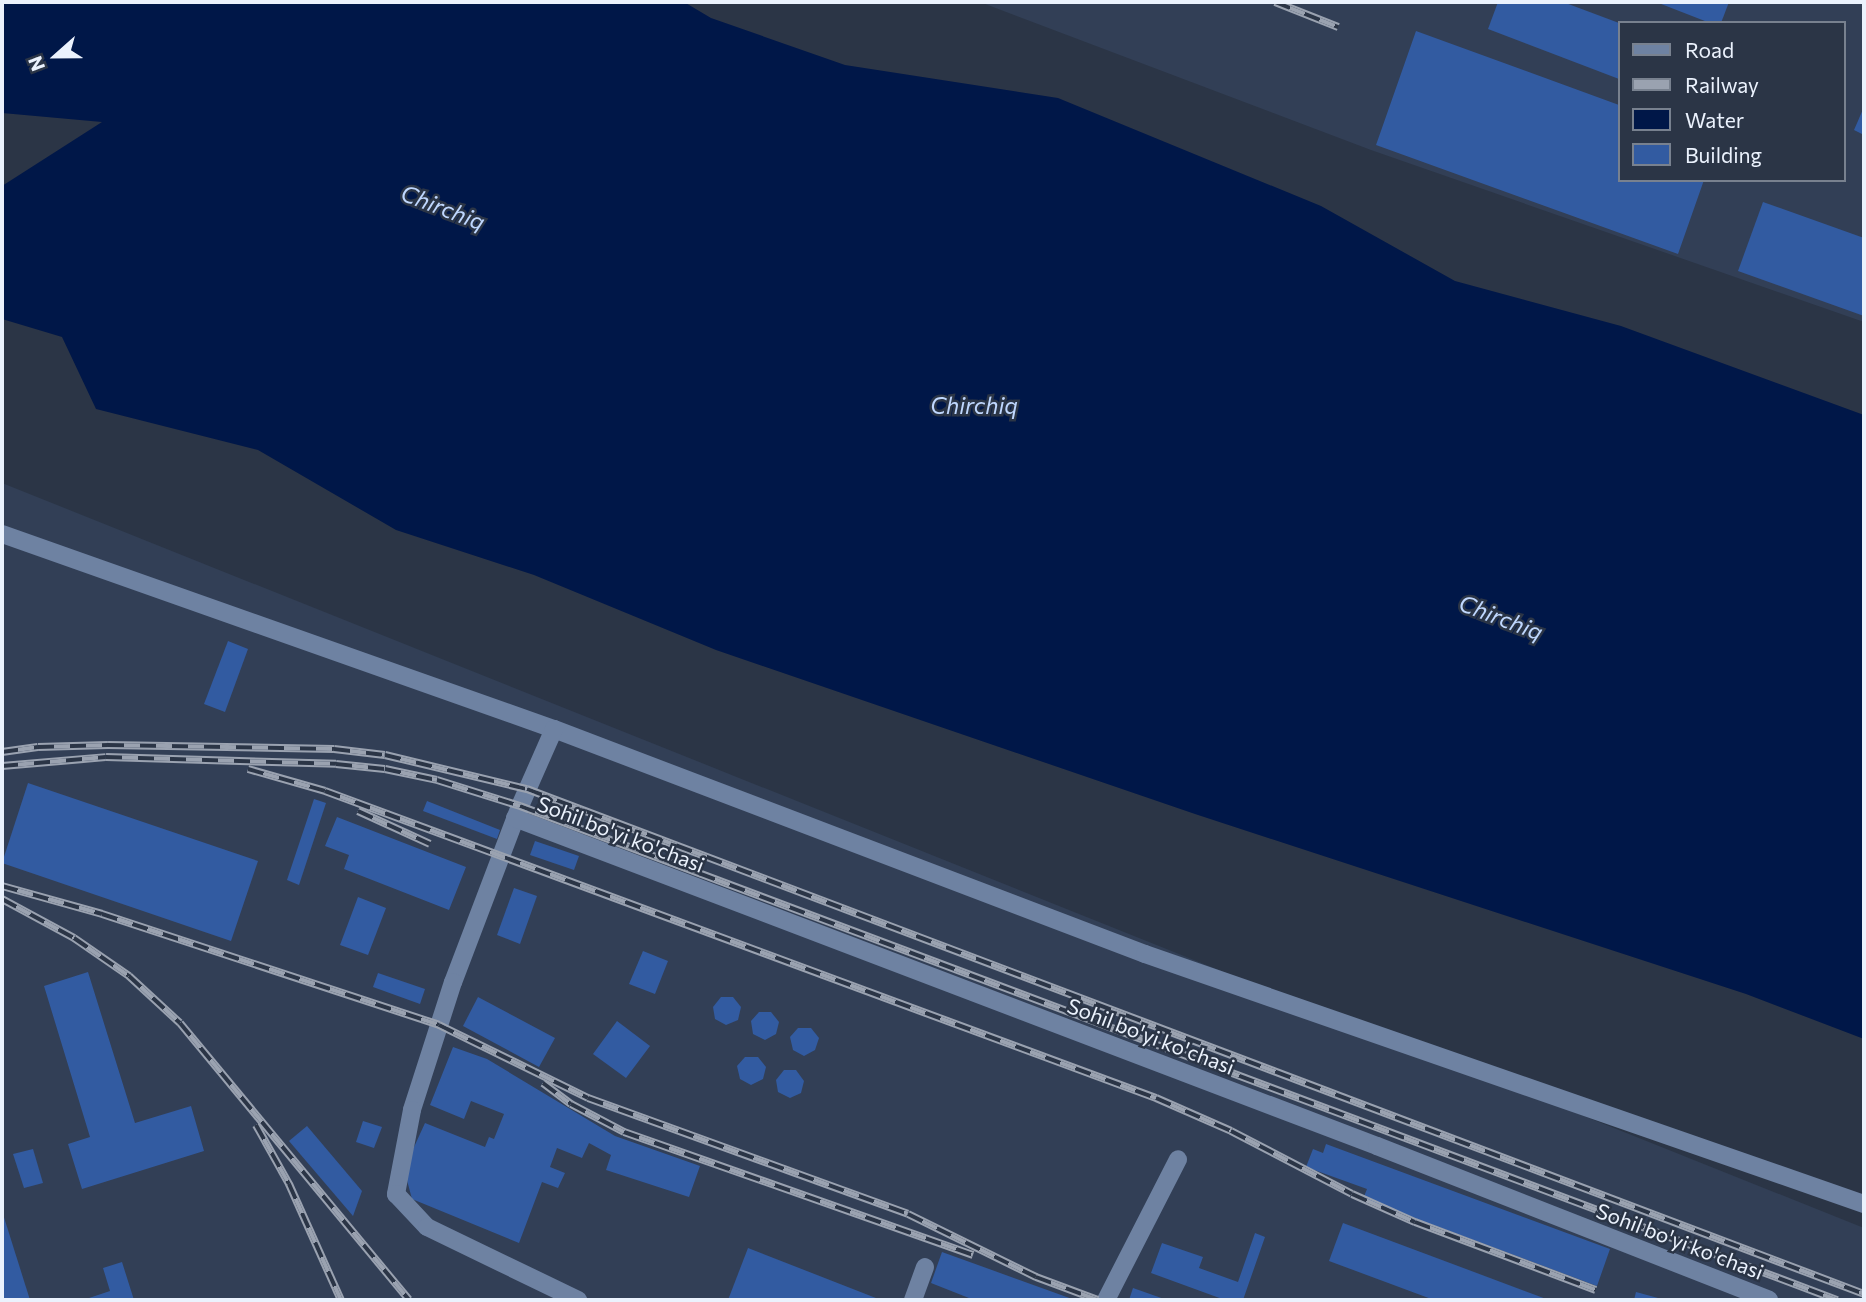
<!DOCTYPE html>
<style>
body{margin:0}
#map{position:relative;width:1866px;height:1302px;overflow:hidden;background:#2b3546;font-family:Commissioner,sans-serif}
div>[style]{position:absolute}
.built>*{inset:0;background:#323f56}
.water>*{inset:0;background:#001748}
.building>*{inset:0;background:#325ba1}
.minor>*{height:18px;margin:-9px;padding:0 9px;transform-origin:9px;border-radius:9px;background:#6e82a2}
.rail>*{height:8px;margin-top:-4px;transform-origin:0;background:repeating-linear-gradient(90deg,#2b3546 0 16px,#9aa2b0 0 32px);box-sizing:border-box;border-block:2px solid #9aa2b0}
span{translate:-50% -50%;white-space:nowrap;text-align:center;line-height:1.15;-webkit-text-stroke:5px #2b3546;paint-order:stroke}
.street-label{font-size:21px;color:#ebf2fd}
.water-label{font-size:23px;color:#bfd7fe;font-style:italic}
.frame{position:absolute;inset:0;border:4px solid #ebf2fd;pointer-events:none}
.legend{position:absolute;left:1618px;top:21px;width:228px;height:161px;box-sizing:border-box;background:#2b3546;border:2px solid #78818f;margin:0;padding:9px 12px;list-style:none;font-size:21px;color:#ebf2fd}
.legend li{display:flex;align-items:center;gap:14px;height:35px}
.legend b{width:35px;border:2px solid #78818f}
.north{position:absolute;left:21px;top:21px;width:70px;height:70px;-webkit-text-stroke:5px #2b3546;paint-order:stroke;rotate:249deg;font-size:19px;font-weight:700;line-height:28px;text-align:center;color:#ebf2fd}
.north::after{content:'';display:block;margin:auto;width:24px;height:32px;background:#ebf2fd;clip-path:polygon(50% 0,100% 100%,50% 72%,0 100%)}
</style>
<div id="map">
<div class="built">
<div style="clip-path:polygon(evenodd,980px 2px,1864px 2px,1864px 322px,1371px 150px,980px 2px,1619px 23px,1843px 23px,1843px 180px,1619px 180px,1619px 23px)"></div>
<div style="clip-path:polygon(2px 483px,1864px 1228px,1864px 1300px,2px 1300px)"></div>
</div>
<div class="water">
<div style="clip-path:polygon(2px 2px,684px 2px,711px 18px,845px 65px,1058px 98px,1321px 206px,1455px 281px,1621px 326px,1864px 415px,1864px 1039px,1746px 994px,1195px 814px,716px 650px,534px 575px,396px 530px,258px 450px,96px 409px,62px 337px,2px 319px,2px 186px,102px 122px,2px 113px)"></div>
</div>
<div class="building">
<div style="clip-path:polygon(1498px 2px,1563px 2px,1619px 23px,1619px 79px,1488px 29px)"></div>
<div style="clip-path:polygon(1656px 2px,1729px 2px,1721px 23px,1710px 23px)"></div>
<div style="clip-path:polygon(1416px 31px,1619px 105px,1619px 180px,1704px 180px,1678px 254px,1376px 145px)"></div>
<div style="clip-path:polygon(1864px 107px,1864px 135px,1854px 130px)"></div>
<div style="clip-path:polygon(1763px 202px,1864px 238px,1864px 316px,1738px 271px)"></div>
<div style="clip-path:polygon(228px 641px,248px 649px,225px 712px,204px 704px)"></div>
<div style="clip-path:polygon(28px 783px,258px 861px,231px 941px,2px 863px)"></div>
<div style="clip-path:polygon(314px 799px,326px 803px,299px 885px,287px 880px)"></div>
<div style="clip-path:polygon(427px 801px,500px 830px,497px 839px,423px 811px)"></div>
<div style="clip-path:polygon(337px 817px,466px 867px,449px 910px,344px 869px,349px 855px,325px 846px)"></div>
<div style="clip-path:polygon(535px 841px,579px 856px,574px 870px,530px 855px)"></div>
<div style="clip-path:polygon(514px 888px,537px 896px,520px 944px,497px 935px)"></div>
<div style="clip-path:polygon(358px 897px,386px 908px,368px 955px,340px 945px)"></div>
<div style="clip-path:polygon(643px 951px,668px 961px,655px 994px,629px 984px)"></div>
<div style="clip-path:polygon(88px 972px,135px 1123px,191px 1106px,204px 1151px,82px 1189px,68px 1144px,90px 1137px,44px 986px)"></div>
<div style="clip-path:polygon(378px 973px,425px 989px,420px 1004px,373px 987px)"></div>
<div style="clip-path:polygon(478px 997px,555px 1038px,539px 1067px,463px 1026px)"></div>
<div style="clip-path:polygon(721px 997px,733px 997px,741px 1007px,738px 1020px,726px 1025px,715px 1019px,713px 1007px)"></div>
<div style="clip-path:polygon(759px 1012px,771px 1012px,779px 1022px,776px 1034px,765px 1040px,753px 1034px,751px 1021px)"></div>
<div style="clip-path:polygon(617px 1021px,650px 1046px,626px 1078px,593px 1054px)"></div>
<div style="clip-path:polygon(798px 1028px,811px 1028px,819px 1038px,815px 1050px,804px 1056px,793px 1050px,790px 1037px)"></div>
<div style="clip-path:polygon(453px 1047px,487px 1059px,615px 1136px,700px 1166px,689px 1197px,606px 1170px,611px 1155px,589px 1143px,582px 1158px,557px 1148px,550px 1167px,565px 1173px,558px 1188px,542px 1182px,519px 1243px,412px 1199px,404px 1169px,425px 1123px,485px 1147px,489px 1137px,494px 1139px,504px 1114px,471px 1101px,464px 1119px,430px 1105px)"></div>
<div style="clip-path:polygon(745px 1057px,758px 1057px,766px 1067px,763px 1079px,751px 1085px,740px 1079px,737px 1066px)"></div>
<div style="clip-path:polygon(784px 1070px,796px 1070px,804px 1081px,801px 1093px,790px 1098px,778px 1092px,776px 1080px)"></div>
<div style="clip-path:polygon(363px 1121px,382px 1127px,374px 1148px,356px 1142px)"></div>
<div style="clip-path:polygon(307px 1126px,362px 1191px,353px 1216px,289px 1141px)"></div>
<div style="clip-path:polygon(1326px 1144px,1610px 1249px,1597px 1286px,1363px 1199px,1367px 1189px,1306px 1167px,1313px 1149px,1323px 1153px)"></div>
<div style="clip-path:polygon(33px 1149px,43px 1183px,24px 1188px,13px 1154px)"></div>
<div style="clip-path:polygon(2px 1211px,30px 1300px,2px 1300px)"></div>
<div style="clip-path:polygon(1343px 1223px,1549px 1300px,1434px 1300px,1329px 1261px)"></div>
<div style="clip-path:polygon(1255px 1233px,1265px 1237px,1243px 1300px,1225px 1300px,1151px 1273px,1162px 1243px,1203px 1257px,1199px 1268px,1238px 1282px)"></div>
<div style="clip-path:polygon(748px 1248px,881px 1300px,728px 1300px)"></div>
<div style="clip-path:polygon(942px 1252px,1075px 1300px,974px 1300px,931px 1283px)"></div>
<div style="clip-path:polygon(122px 1262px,134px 1300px,83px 1300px,110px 1291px,103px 1268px)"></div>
<div style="clip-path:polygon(1133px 1288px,1167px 1300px,1129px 1300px)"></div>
<div style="clip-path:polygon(1636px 1292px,1658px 1298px,1657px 1300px,1634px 1300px)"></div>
</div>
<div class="minor">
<div style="left:2px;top:534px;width:585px;rotate:19.46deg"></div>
<div style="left:554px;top:729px;width:632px;rotate:20.84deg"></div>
<div style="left:1145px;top:954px;width:761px;rotate:19.17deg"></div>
<div style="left:554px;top:729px;width:84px;rotate:113.8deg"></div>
<div style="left:520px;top:806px;width:188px;rotate:110.8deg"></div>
<div style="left:453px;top:982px;width:134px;rotate:107.8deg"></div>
<div style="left:412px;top:1110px;width:86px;rotate:100.8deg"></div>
<div style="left:396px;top:1194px;width:45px;rotate:46.8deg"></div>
<div style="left:427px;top:1227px;width:168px;rotate:25.8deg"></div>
<div style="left:515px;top:818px;width:922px;rotate:20.83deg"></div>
<div style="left:1377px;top:1146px;width:421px;rotate:21.4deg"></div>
<div style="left:913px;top:1300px;width:35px;rotate:-70deg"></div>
<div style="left:1106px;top:1300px;width:158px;rotate:-62.9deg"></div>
</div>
<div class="rail">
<div style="left:1275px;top:2px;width:68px;rotate:21.6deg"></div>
<div style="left:2px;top:752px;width:36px;rotate:-8deg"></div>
<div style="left:38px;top:747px;width:70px;rotate:-1.6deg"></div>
<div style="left:108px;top:745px;width:226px;rotate:1deg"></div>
<div style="left:334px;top:749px;width:51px;rotate:6.7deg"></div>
<div style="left:385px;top:755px;width:146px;rotate:13.5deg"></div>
<div style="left:527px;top:789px;width:1429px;rotate:20.69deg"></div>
<div style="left:2px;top:766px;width:104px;rotate:-4.9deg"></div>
<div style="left:106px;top:757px;width:230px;rotate:1.7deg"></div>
<div style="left:336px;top:764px;width:49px;rotate:5.8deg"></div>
<div style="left:385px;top:769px;width:53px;rotate:11.9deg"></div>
<div style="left:437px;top:780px;width:87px;rotate:17.4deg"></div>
<div style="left:520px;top:806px;width:1407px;rotate:20.56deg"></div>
<div style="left:248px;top:769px;width:80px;rotate:15.9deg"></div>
<div style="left:325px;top:791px;width:886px;rotate:20.28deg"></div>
<div style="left:1156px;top:1098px;width:82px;rotate:23.7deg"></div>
<div style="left:1231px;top:1131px;width:136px;rotate:27.5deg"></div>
<div style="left:1352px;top:1194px;width:69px;rotate:24deg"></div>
<div style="left:1415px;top:1222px;width:193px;rotate:20.6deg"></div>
<div style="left:358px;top:811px;width:79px;rotate:24.6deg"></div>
<div style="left:2px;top:886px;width:104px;rotate:15.6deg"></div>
<div style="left:102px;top:914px;width:355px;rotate:18.2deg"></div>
<div style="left:439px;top:1025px;width:166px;rotate:26.1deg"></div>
<div style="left:588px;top:1098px;width:340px;rotate:19.9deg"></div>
<div style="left:908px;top:1214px;width:143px;rotate:26.2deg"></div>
<div style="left:1036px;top:1277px;width:66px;rotate:20.4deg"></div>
<div style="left:2px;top:899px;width:82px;rotate:28.4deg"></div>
<div style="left:74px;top:938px;width:67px;rotate:34.6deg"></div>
<div style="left:129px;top:976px;width:69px;rotate:42.7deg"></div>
<div style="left:180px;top:1023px;width:359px;rotate:50.4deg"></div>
<div style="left:543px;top:1083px;width:35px;rotate:37deg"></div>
<div style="left:571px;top:1104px;width:60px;rotate:27.8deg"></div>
<div style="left:624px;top:1132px;width:370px;rotate:19.4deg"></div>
<div style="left:256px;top:1125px;width:68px;rotate:60.8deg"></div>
<div style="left:289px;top:1184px;width:127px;rotate:65.9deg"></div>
</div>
<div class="street-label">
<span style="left:621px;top:834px;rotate:21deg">Sohil bo'yi ko'chasi</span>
<span style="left:1151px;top:1036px;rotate:21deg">Sohil bo'yi ko'chasi</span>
<span style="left:1680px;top:1241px;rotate:21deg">Sohil bo'yi ko'chasi</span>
</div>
<div class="water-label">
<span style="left:443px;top:207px;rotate:21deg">Chirchiq</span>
<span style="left:974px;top:405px">Chirchiq</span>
<span style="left:1501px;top:617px;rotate:21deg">Chirchiq</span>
</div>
<div class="frame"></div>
<ul class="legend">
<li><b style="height:9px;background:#6e82a2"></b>Road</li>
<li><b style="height:9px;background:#9aa2b0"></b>Railway</li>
<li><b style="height:19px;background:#001748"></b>Water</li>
<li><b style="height:19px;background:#325ba1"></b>Building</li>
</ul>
<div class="north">N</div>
</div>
